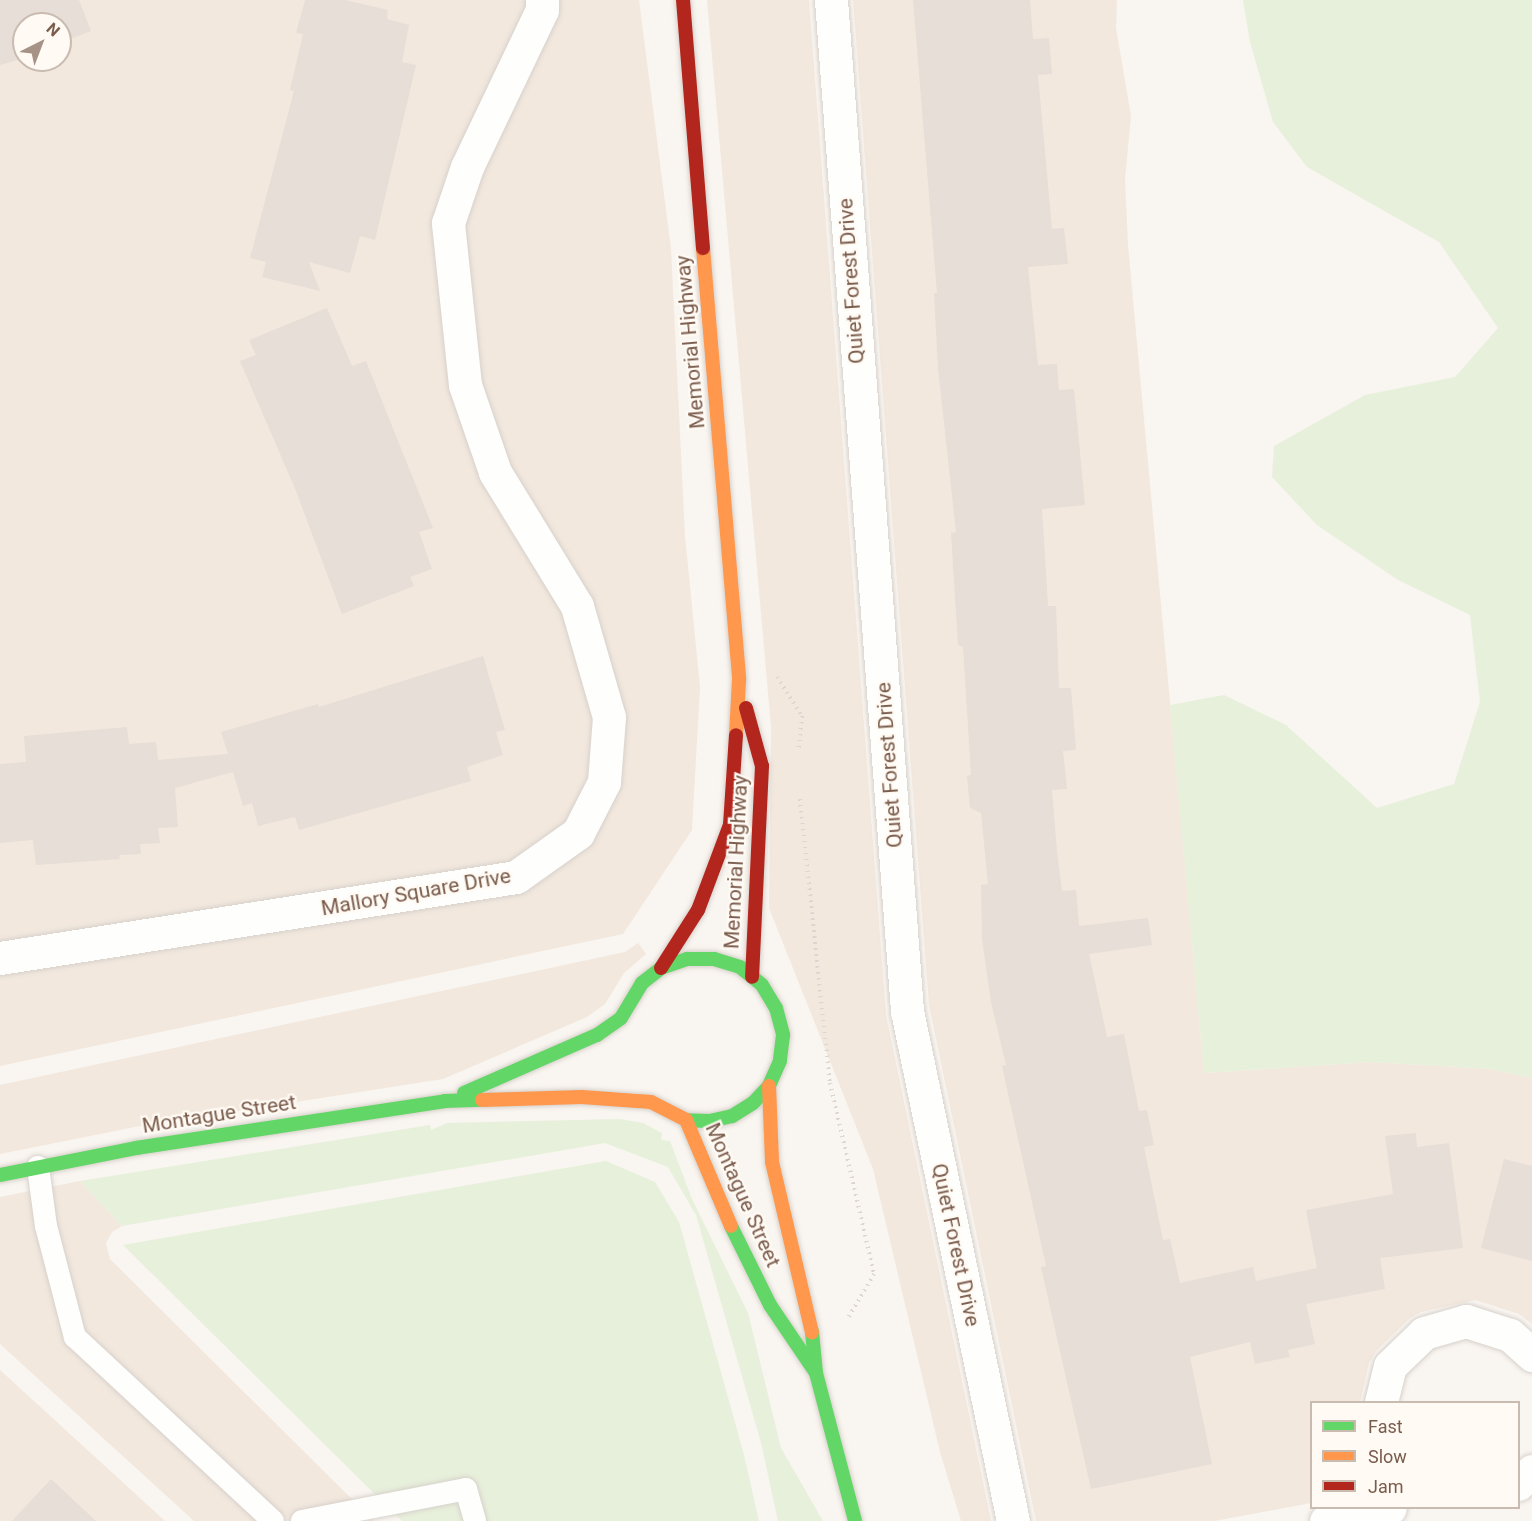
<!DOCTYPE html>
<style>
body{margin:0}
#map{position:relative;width:1532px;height:1521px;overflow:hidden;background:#f9f5f0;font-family:Roboto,sans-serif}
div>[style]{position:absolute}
.residential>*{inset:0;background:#f2e8de}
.green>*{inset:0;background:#e7f0db}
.building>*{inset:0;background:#e6ded7}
.path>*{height:4px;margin-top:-2px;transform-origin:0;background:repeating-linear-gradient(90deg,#dcd5d0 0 1.5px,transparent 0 6px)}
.roads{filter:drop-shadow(0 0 2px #d7d1cb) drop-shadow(0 0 2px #d7d1cb)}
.lane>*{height:22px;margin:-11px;padding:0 11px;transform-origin:11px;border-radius:11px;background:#fefefd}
.street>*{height:33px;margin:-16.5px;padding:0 16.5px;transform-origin:16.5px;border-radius:16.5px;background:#fefefd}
.fast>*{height:14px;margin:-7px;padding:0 7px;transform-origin:7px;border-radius:7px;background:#63d668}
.slow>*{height:14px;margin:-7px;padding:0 7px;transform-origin:7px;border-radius:7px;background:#ff974d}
.jam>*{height:14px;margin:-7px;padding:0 7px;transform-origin:7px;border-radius:7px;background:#b3261e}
span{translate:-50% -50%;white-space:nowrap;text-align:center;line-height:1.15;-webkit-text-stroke:4.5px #fffaf3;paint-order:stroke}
.street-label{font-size:21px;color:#7a5c4d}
.legend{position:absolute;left:1310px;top:1401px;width:210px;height:108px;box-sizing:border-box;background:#fffaf3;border:2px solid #cabbb1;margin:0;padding:8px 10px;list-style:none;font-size:18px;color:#7a5c4d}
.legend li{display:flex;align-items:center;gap:12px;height:30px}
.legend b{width:30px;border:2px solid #cabbb1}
.north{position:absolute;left:12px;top:12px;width:60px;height:60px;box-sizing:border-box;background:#fffaf3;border:2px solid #cabbb1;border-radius:50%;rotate:42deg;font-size:16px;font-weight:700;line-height:24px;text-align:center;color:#7a5c4d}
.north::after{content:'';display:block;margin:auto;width:21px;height:27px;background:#a69286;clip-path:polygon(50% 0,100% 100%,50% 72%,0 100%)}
</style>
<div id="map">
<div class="residential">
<div style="clip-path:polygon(evenodd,0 0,639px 0,671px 249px,685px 536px,700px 687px,692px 830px,623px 934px,0 1066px,0 0,24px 24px,60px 24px,60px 60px,24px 60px,24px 24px)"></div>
<div style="clip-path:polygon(707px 0,809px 0,886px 1015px,991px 1521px,961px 1521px,940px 1452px,873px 1169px,769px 908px,771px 727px)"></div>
<div style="clip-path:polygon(853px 0,1117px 0,1116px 28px,1131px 116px,1125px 179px,1128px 245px,1204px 1073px,1371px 1062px,1490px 1069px,1532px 1078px,1532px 1324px,1519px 1314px,1475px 1300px,1421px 1312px,1410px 1318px,1376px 1351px,1369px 1363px,1360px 1402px,1312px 1402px,1311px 1503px,1215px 1521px,1036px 1521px,929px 1005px)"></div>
<div style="clip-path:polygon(638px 943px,646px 954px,624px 973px,605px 1004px,587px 1017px,443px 1079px,135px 1127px,0 1154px,0 1085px,625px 952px)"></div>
<div style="clip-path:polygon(80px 1181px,122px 1226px,112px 1232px,106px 1243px,110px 1259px,374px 1521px,194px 1521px,0 1344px,0 1197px)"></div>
<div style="clip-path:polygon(0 1370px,165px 1521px,0 1521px)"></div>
</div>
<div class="green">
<div style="clip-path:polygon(1243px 0,1532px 0,1532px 1078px,1490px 1069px,1371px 1062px,1204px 1073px,1170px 705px,1224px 695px,1286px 725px,1377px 808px,1454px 784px,1480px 702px,1470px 615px,1398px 580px,1317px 525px,1272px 477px,1274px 446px,1365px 395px,1455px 377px,1498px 328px,1439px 242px,1307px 167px,1273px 122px,1250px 42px)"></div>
<div style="clip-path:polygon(620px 1119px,643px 1123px,662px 1133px,661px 1140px,670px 1141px,692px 1199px,748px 1313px,781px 1448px,823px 1521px,778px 1521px,761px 1443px,696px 1215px,668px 1167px,605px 1143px,122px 1226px,80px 1181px,430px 1125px,431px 1130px,447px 1123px)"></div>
<div style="clip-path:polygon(606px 1161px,655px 1182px,679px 1222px,743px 1451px,759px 1521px,402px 1521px,123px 1245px)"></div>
</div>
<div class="building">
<div style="clip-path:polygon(0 0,79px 0,91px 31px,60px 43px,60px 24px,24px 24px,24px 58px,0 65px)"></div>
<div style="clip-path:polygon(305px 0,345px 0,388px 10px,387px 19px,409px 25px,402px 62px,416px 65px,375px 240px,360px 236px,350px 273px,309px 262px,320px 291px,262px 277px,266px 262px,250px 258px,294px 91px,290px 90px,303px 34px,296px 33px)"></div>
<div style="clip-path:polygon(913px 0,1030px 0,1033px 39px,1049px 38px,1052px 74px,1038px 75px,1052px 229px,1064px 228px,1068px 264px,1028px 267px,1038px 365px,1057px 364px,1059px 390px,1074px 389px,1085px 505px,1042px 509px,1048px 606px,1056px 606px,1059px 688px,1071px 688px,1076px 750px,1063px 751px,1067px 789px,1052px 790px,1057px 852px,1062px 891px,1076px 890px,1079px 926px,1148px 918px,1152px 945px,1089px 954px,1107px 1037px,1124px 1034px,1139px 1111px,1147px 1110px,1154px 1145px,1144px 1147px,1163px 1240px,1170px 1239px,1180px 1283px,1253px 1267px,1256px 1281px,1317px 1268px,1306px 1210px,1393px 1194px,1385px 1136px,1416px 1133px,1417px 1147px,1449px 1143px,1463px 1248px,1380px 1258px,1385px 1289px,1306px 1304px,1315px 1344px,1288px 1350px,1290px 1357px,1255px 1364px,1250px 1342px,1190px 1357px,1212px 1464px,1091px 1489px,1041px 1267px,1046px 1266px,1002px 1066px,1006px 1065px,991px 1002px,982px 939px,981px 885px,988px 884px,981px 813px,970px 808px,967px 776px,971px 775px,963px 647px,958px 645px,951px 533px,956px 532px,938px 368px,934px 293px,937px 293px)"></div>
<div style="clip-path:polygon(327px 308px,352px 366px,366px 361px,433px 528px,419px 532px,432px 569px,410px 577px,414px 586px,342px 614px,296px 491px,240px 361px,256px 355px,249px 340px)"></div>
<div style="clip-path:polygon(483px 656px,505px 730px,496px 732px,503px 755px,467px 767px,471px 781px,299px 830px,295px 817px,258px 826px,252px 803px,243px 806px,233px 772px,175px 788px,178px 827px,158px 828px,160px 843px,140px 844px,141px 854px,119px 855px,120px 859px,36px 865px,33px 840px,0 843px,0 764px,26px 762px,24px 736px,127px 727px,129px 744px,156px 742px,158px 760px,228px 754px,221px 732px,318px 704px,319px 707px)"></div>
<div style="clip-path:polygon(1504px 1159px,1532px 1166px,1532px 1261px,1481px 1248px)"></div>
<div style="clip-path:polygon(51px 1479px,96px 1521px,12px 1521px)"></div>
</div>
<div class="path">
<div style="left:777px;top:677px;width:46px;rotate:57.3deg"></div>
<div style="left:802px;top:716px;width:36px;rotate:96deg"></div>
<div style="left:800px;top:799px;width:286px;rotate:84deg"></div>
<div style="left:830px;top:1083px;width:196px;rotate:77deg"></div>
<div style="left:874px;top:1274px;width:51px;rotate:120.6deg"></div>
</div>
<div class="roads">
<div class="lane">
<div style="left:38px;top:1167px;width:60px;rotate:82.3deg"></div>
<div style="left:46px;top:1226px;width:115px;rotate:75.4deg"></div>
<div style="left:75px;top:1337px;width:270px;rotate:42.9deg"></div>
<div style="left:302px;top:1521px;width:167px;rotate:-11deg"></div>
<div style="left:466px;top:1489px;width:33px;rotate:74deg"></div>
</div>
<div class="street">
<div style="left:831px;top:0;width:1014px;rotate:85.7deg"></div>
<div style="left:907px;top:1011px;width:521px;rotate:78.26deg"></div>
<div style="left:0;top:958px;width:522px;rotate:-8.92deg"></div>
<div style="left:516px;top:877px;width:76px;rotate:-35.4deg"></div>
<div style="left:578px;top:833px;width:57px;rotate:-63deg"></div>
<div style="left:604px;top:782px;width:65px;rotate:-85.6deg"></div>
<div style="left:609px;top:717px;width:116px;rotate:-106.1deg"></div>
<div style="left:577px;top:606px;width:157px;rotate:-121.5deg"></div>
<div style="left:495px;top:472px;width:92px;rotate:-109deg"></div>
<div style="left:465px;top:385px;width:163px;rotate:-96deg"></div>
<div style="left:448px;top:223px;width:59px;rotate:-71.3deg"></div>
<div style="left:467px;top:167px;width:174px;rotate:-64.5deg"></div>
<div style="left:542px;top:10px;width:10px;rotate:-90deg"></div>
<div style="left:1381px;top:1402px;width:37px;rotate:-76deg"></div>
<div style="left:1390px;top:1366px;width:47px;rotate:-44.1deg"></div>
<div style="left:1424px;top:1333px;width:44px;rotate:-15.9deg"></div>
<div style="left:1466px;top:1321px;width:46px;rotate:17.7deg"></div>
<div style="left:1510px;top:1335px;width:30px;rotate:42deg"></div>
<div style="left:1518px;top:1484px;width:19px;rotate:-43deg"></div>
<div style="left:1326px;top:1521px;width:65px;rotate:-11.5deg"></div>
</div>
<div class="fast">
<div style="left:464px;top:1093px;width:145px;rotate:-23.6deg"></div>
<div style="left:597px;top:1035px;width:29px;rotate:-35deg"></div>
<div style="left:621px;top:1018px;width:41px;rotate:-59deg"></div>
<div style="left:642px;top:983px;width:24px;rotate:-38deg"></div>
<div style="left:661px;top:968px;width:28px;rotate:-19deg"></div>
<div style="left:687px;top:959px;width:27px"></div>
<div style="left:714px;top:959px;width:27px;rotate:17deg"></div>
<div style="left:740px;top:967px;width:28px;rotate:39deg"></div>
<div style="left:762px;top:985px;width:27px;rotate:59deg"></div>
<div style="left:776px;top:1008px;width:28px;rotate:75deg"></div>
<div style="left:783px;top:1035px;width:26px;rotate:97deg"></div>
<div style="left:780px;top:1061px;width:27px;rotate:114deg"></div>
<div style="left:769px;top:1086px;width:23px;rotate:133deg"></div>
<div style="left:753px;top:1103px;width:25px;rotate:148deg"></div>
<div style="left:732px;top:1116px;width:23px;rotate:167deg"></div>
<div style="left:710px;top:1121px;width:24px;rotate:-178deg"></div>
<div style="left:0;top:1175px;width:139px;rotate:-11.2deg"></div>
<div style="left:136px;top:1148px;width:313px;rotate:-8.6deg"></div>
<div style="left:445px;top:1101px;width:37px;rotate:-2deg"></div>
<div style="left:731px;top:1226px;width:88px;rotate:63.7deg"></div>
<div style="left:770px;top:1305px;width:82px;rotate:55.9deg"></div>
<div style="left:812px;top:1332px;width:41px;rotate:84.4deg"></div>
<div style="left:816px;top:1373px;width:153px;rotate:75.2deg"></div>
</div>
<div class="slow">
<div style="left:703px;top:248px;width:433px;rotate:85.2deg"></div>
<div style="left:739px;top:680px;width:55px;rotate:93.1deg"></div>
<div style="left:769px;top:1086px;width:76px;rotate:87.7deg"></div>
<div style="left:772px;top:1162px;width:175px;rotate:76.8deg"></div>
<div style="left:482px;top:1100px;width:100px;rotate:-1.7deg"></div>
<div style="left:582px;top:1097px;width:69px;rotate:4.1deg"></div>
<div style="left:651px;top:1102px;width:39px;rotate:27deg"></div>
<div style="left:686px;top:1120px;width:115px;rotate:67deg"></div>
</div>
<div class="jam">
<div style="left:683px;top:0;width:249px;rotate:85.4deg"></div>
<div style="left:746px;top:708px;width:60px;rotate:74.6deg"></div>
<div style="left:762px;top:766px;width:211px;rotate:92.7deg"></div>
<div style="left:661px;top:968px;width:69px;rotate:-57.5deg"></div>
<div style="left:698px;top:910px;width:91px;rotate:-69.4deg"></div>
<div style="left:730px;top:825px;width:90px;rotate:-86.2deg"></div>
</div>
</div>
<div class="street-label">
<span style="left:851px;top:281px;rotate:-94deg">Quiet Forest Drive</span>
<span style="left:690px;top:342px;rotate:-95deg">Memorial Highway</span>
<span style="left:889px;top:765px;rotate:-94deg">Quiet Forest Drive</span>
<span style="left:736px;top:862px;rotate:-87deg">Memorial Highway</span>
<span style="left:416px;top:892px;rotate:-10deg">Mallory Square Drive</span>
<span style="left:219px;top:1114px;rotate:-9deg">Montague Street</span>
<span style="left:743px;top:1195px;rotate:66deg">Montague Street</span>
<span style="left:956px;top:1245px;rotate:78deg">Quiet Forest Drive</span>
</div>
<ul class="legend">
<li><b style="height:8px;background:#63d668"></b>Fast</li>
<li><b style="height:8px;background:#ff974d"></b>Slow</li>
<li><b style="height:8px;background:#b3261e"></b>Jam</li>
</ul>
<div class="north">N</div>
</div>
